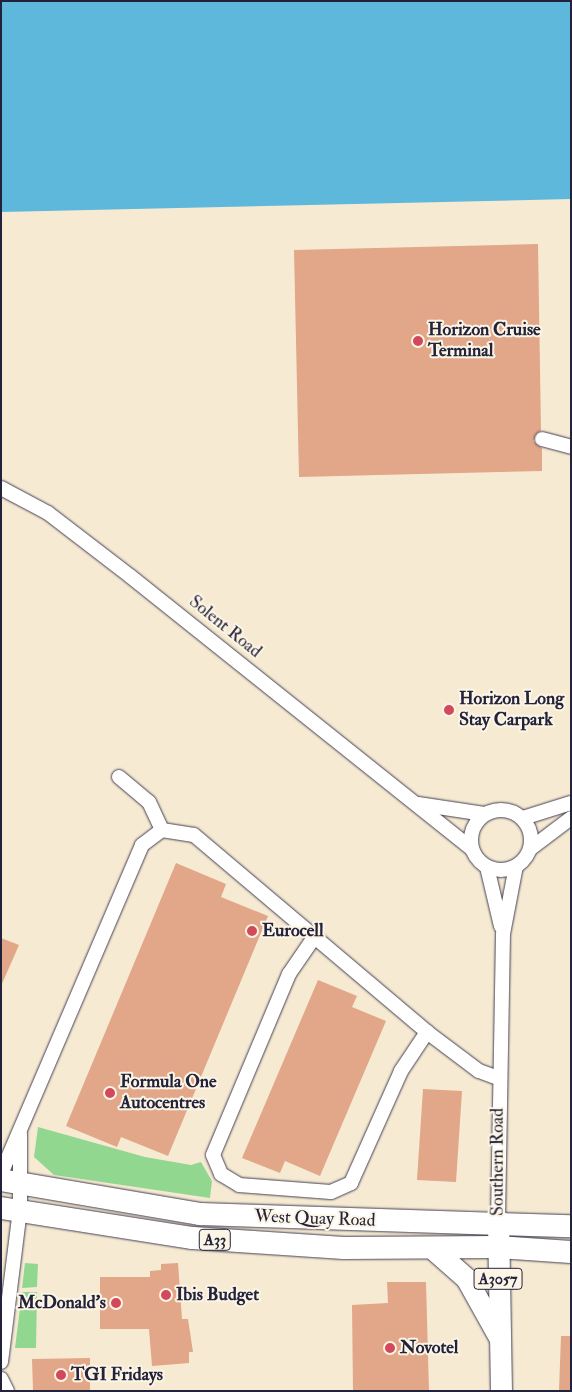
<!DOCTYPE html>
<style>
body{margin:0}
#map{position:relative;width:572px;height:1392px;overflow:hidden;background:#f7ead3;font-family:"IM FELL Double Pica",serif}
div>[style]{position:absolute}
.green>*{inset:0;background:#92d790}
.water>*{inset:0;background:#5db8db}
.building>*{inset:0;background:#e2a688}
.roads{filter:drop-shadow(0 0 1px #424052) drop-shadow(0 0 1px #424052)}
.minor>*{height:14px;margin:-7px;padding:0 7px;transform-origin:7px;border-radius:7px;background:#fff}
.minor>.ring{margin:-7px;padding:0;box-sizing:content-box;background:none;border:14px solid #fff;border-radius:50%}
.primary>*{height:21px;margin:-10.5px;padding:0 10.5px;transform-origin:10.5px;border-radius:10.5px;background:#fff}
.trunk>*{height:22px;margin:-11px;padding:0 11px;transform-origin:11px;border-radius:11px;background:#fff}
.dots>*{width:14px;height:14px;translate:-50% -50%;box-sizing:border-box;border:2px solid #fcf5e5;border-radius:50%}
span{translate:-50% -50%;white-space:nowrap;text-align:center;line-height:1.15;-webkit-text-stroke:4px #fcf5e5;paint-order:stroke}
.shield-label span{padding:1px 4px;background:#fcf5e5;border:1px solid;border-radius:4px;-webkit-text-stroke-width:0}
.shield-label{font-size:16px;color:#22223b;font-weight:700}
.poi-label{font-size:18px;color:#22223b;font-weight:700}
.left{translate:0 -50%;text-align:left}
.right{translate:-100% -50%;text-align:right}
.street-label{font-size:18px;color:#22223b}
.frame{position:absolute;inset:0;border:2px solid #22223b;pointer-events:none}
</style>
<div id="map">
<div class="green">
<div style="clip-path:polygon(38px 1127px,145px 1157px,191px 1165px,201px 1162px,212px 1181px,210px 1198px,54px 1175px,34px 1157px)"></div>
<div style="clip-path:polygon(25px 1263px,38px 1264px,37px 1287px,22px 1288px)"></div>
<div style="clip-path:polygon(22px 1292px,37px 1292px,36px 1348px,15px 1348px)"></div>
</div>
<div class="water">
<div style="clip-path:polygon(1px 1px,571px 1px,571px 199px,1px 212px)"></div>
</div>
<div class="building">
<div style="clip-path:polygon(538px 244px,541px 430px,533px 441px,542px 448px,542px 471px,299px 477px,294px 250px)"></div>
<div style="clip-path:polygon(176px 863px,226px 884px,221px 897px,268px 916px,168px 1156px,121px 1137px,117px 1147px,66px 1126px)"></div>
<div style="clip-path:polygon(1px 938px,19px 945px,1px 986px)"></div>
<div style="clip-path:polygon(318px 980px,357px 996px,352px 1007px,386px 1021px,320px 1176px,285px 1161px,280px 1173px,242px 1158px)"></div>
<div style="clip-path:polygon(423px 1089px,462px 1091px,456px 1182px,417px 1180px)"></div>
<div style="clip-path:polygon(178px 1263px,182px 1319px,188px 1319px,193px 1352px,189px 1352px,189px 1363px,152px 1366px,149px 1329px,100px 1329px,100px 1277px,150px 1277px,150px 1271px,161px 1270px,161px 1264px)"></div>
<div style="clip-path:polygon(387px 1282px,426px 1282px,429px 1391px,353px 1391px,352px 1305px,388px 1303px)"></div>
<div style="clip-path:polygon(561px 1336px,571px 1336px,571px 1391px,559px 1391px)"></div>
<div style="clip-path:polygon(90px 1358px,90px 1391px,33px 1391px,32px 1359px)"></div>
</div>
<div class="roads">
<div class="minor">
<div style="left:542px;top:439px;width:30px;rotate:15deg"></div>
<div style="left:1px;top:488px;width:53px;rotate:28deg"></div>
<div style="left:48px;top:513px;width:103px;rotate:37.5deg"></div>
<div style="left:130px;top:576px;width:438px;rotate:38.6deg"></div>
<div style="left:119px;top:777px;width:39px;rotate:40deg"></div>
<div style="left:149px;top:802px;width:31px;rotate:65deg"></div>
<div style="left:418px;top:804px;width:67px;rotate:8.6deg"></div>
<div class="ring" style="left:471px;top:810px;width:46px;height:46px"></div>
<div style="left:523px;top:818px;width:50px;rotate:-17.4deg"></div>
<div style="left:530px;top:849px;width:51px;rotate:-37.1deg"></div>
<div style="left:487px;top:867px;width:61px;rotate:76.7deg"></div>
<div style="left:313px;top:939px;width:42px;rotate:124.4deg"></div>
<div style="left:289px;top:974px;width:196px;rotate:112.8deg"></div>
<div style="left:213px;top:1155px;width:21px;rotate:67deg"></div>
<div style="left:221px;top:1174px;width:21px;rotate:31deg"></div>
<div style="left:239px;top:1185px;width:92px;rotate:4.4deg"></div>
<div style="left:331px;top:1192px;width:22px;rotate:-24deg"></div>
<div style="left:351px;top:1183px;width:123px;rotate:-65.9deg"></div>
<div style="left:401px;top:1071px;width:47px;rotate:-56.3deg"></div>
<div style="left:1px;top:1174px;width:358px;rotate:-66.8deg"></div>
<div style="left:142px;top:845px;width:25px;rotate:-37deg"></div>
<div style="left:162px;top:830px;width:32px;rotate:9deg"></div>
<div style="left:194px;top:835px;width:305px;rotate:40.2deg"></div>
<div style="left:427px;top:1032px;width:65px;rotate:36.9deg"></div>
<div style="left:479px;top:1071px;width:20px;rotate:20deg"></div>
<div style="left:498px;top:1220px;width:286px;rotate:-89deg"></div>
<div style="left:503px;top:934px;width:69px;rotate:-79.2deg"></div>
<div style="left:1px;top:1362px;width:153px;rotate:-82.9deg"></div>
<div style="left:20px;top:1210px;width:76px;rotate:-90deg"></div>
<div style="left:1px;top:1379px;width:13px;rotate:63deg"></div>
</div>
<div class="primary">
<div style="left:498px;top:1220px;width:171px;rotate:89deg"></div>
<div style="left:432px;top:1248px;width:45px;rotate:41.4deg"></div>
<div style="left:466px;top:1278px;width:68px;rotate:60.8deg"></div>
</div>
<div class="trunk">
<div style="left:1px;top:1180px;width:202px;rotate:9.7deg"></div>
<div style="left:200px;top:1214px;width:371px;rotate:1.9deg"></div>
<div style="left:1px;top:1208px;width:194px;rotate:8.9deg"></div>
<div style="left:193px;top:1238px;width:151px;rotate:3.8deg"></div>
<div style="left:344px;top:1248px;width:153px;rotate:-0.4deg"></div>
<div style="left:497px;top:1247px;width:74px;rotate:3.9deg"></div>
</div>
</div>
<div class="dots">
<div style="left:418px;top:341px;background:#d1495b"></div>
<div style="left:449px;top:710px;background:#d1495b"></div>
<div style="left:252px;top:931px;background:#d1495b"></div>
<div style="left:110px;top:1093px;background:#d1495b"></div>
<div style="left:166px;top:1295px;background:#d1495b"></div>
<div style="left:116px;top:1303px;background:#d1495b"></div>
<div style="left:390px;top:1348px;background:#d1495b"></div>
<div style="left:61px;top:1375px;background:#d1495b"></div>
</div>
<div class="shield-label">
<span style="left:215px;top:1240px">A33</span>
<span style="left:498px;top:1279px">A3057</span>
</div>
<div class="poi-label">
<span class="left" style="left:428px;top:341px">Horizon Cruise<br>Terminal</span>
<span class="left" style="left:459px;top:710px">Horizon Long<br>Stay Carpark</span>
<span class="left" style="left:262px;top:931px">Eurocell</span>
<span class="left" style="left:120px;top:1093px">Formula One<br>Autocentres</span>
<span class="left" style="left:176px;top:1295px">Ibis Budget</span>
<span class="right" style="left:106px;top:1303px">McDonald's</span>
<span class="left" style="left:400px;top:1348px">Novotel</span>
<span class="left" style="left:71px;top:1375px">TGI Fridays</span>
</div>
<div class="street-label">
<span style="left:225px;top:627px;rotate:39deg">Solent Road</span>
<span style="left:498px;top:1162px;rotate:-90deg">Southern Road</span>
<span style="left:315px;top:1219px;rotate:2deg">West Quay Road</span>
</div>
<div class="frame"></div>
</div>
